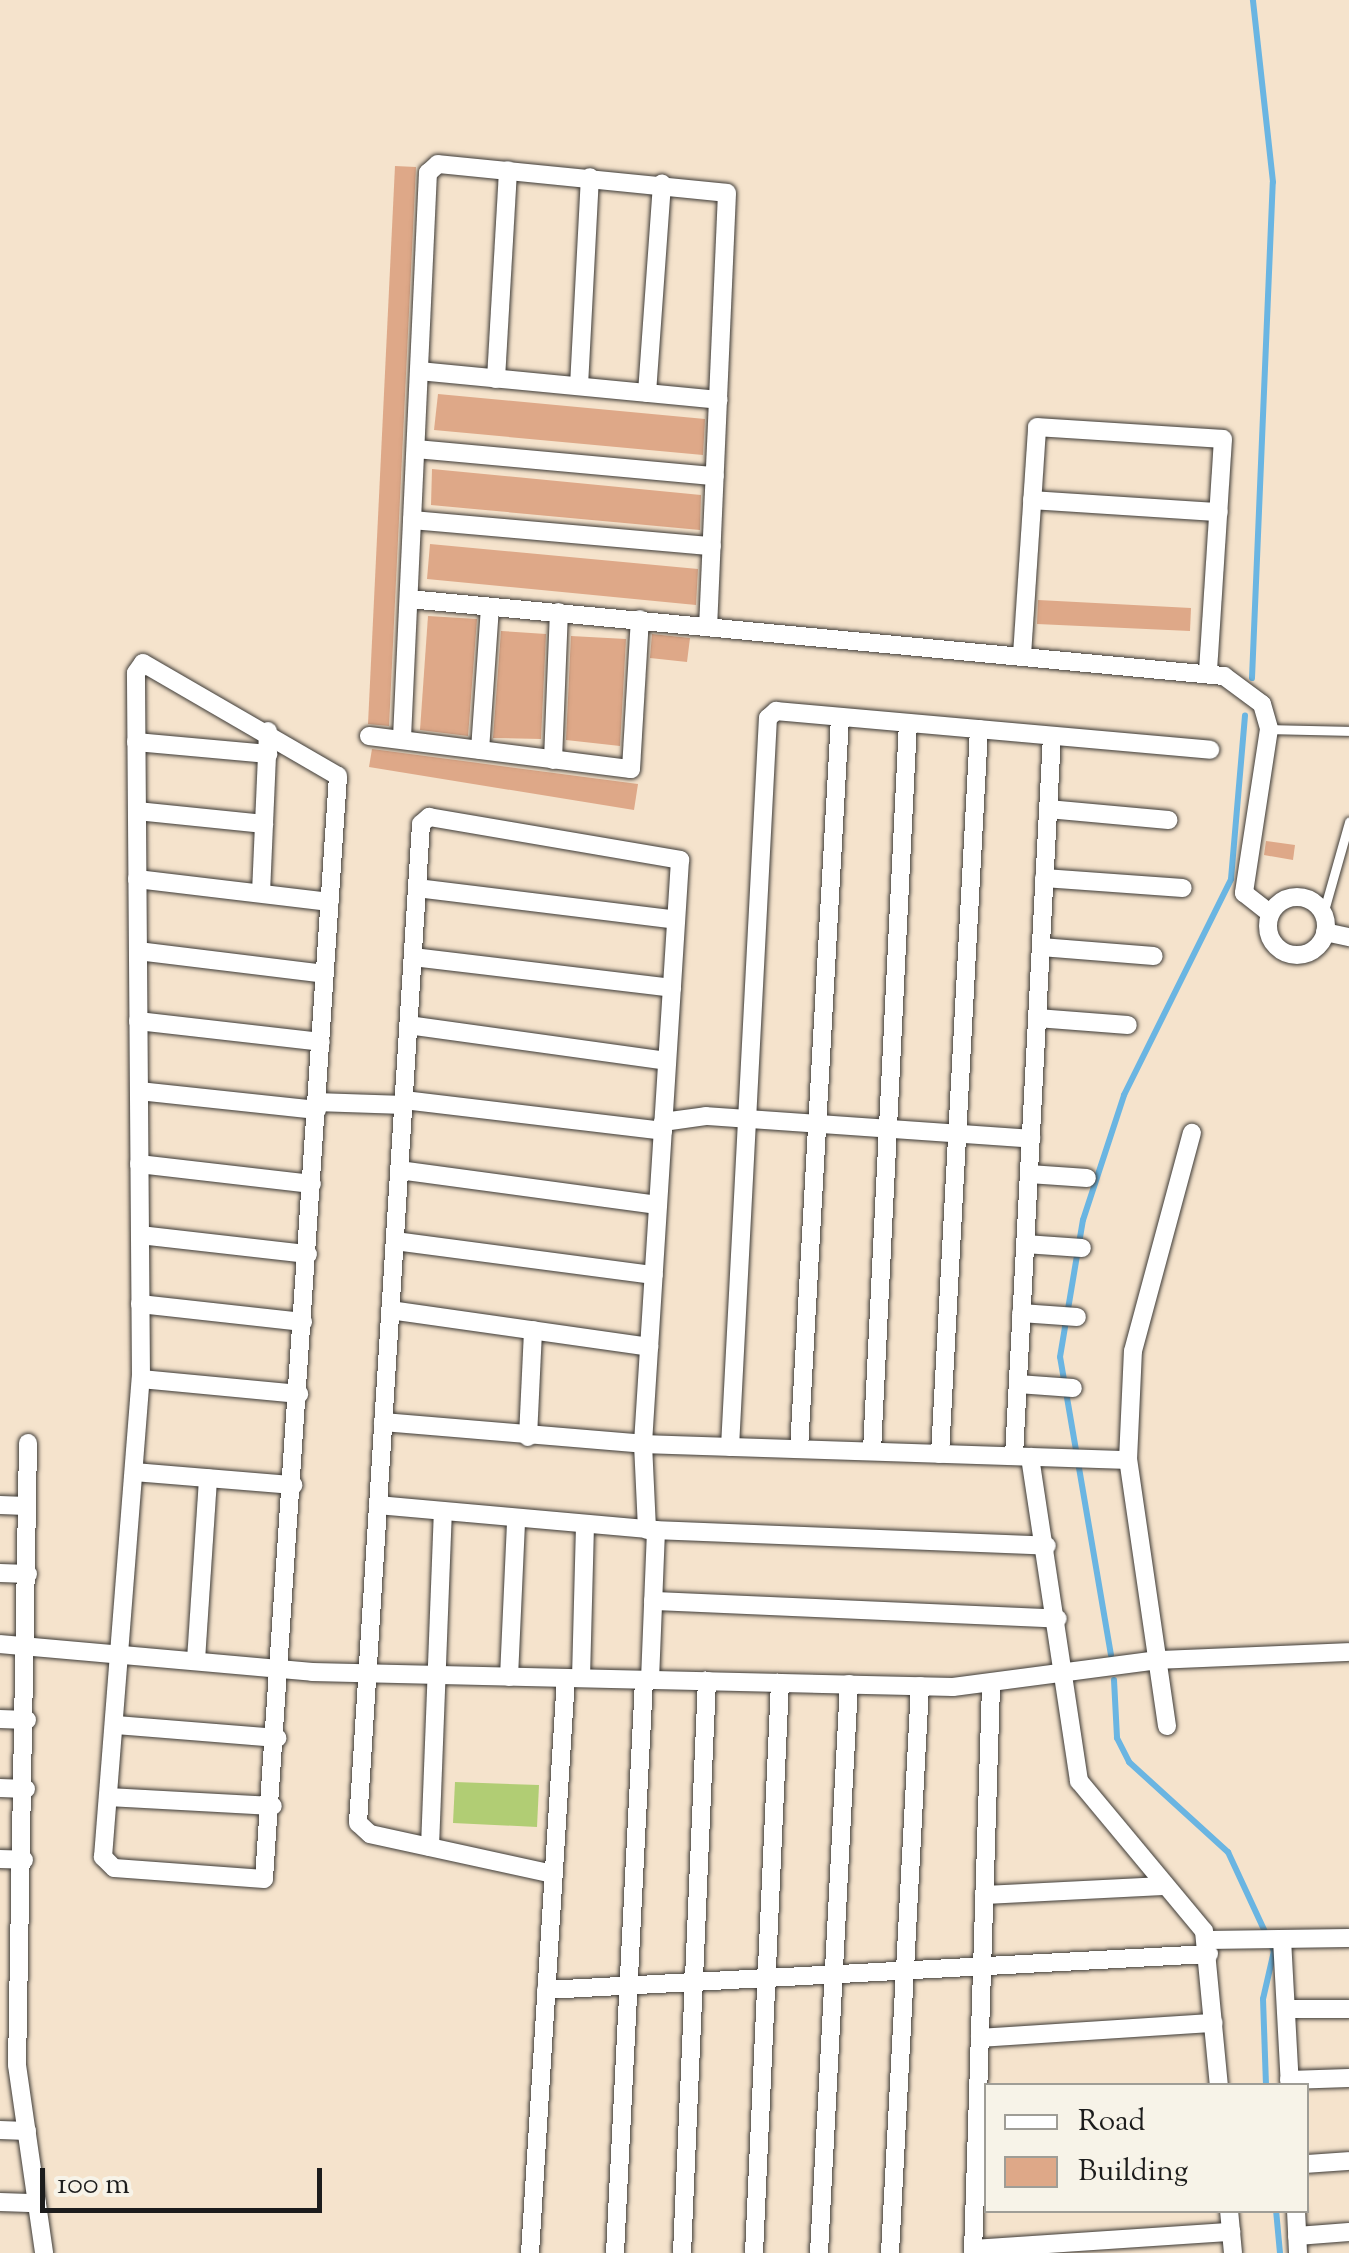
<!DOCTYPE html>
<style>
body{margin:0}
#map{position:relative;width:1349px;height:2253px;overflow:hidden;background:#f5e3cc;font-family:"Sorts Mill Goudy",serif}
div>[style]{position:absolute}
.green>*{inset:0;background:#b1cd74}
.stream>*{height:6px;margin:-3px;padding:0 3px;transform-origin:3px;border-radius:3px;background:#6ab5e2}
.building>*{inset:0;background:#dea888}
.roads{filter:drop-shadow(0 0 2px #3d3a36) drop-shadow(0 0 2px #3d3a36)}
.service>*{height:9px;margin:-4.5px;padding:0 4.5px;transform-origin:4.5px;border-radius:4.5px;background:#fff}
.minor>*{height:18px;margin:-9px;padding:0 9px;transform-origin:9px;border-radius:9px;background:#fff}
.minor>.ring{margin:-9px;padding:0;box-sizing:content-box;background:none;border:18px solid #fff;border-radius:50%}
span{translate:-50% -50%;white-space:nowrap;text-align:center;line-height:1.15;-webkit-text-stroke:8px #f7f3e8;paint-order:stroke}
.legend{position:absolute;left:984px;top:2083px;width:325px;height:130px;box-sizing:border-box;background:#f7f3e8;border:2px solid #9f9d96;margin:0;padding:12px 18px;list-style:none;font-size:30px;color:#1c1c1c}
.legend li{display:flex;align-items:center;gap:20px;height:50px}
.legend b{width:50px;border:2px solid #9f9d96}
.scale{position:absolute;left:40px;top:2168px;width:282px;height:45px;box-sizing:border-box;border:5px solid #1c1c1c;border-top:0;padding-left:12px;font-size:30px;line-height:35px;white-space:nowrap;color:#1c1c1c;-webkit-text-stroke:8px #f7f3e8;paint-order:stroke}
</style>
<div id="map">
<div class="green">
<div style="clip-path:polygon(455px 1782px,539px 1785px,537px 1827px,453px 1823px)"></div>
</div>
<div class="stream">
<div style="left:1252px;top:678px;width:496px;rotate:-87.6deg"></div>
<div style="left:1273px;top:182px;width:183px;rotate:-96.3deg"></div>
<div style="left:1111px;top:1655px;width:302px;rotate:-99.7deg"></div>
<div style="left:1060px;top:1357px;width:139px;rotate:-80.5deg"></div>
<div style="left:1083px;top:1220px;width:132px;rotate:-71.8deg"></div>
<div style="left:1124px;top:1095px;width:241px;rotate:-63.6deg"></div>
<div style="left:1231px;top:879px;width:164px;rotate:-85.1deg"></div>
<div style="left:1114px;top:1680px;width:58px;rotate:87deg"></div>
<div style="left:1117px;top:1738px;width:27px;rotate:63deg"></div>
<div style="left:1129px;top:1762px;width:134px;rotate:42.3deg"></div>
<div style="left:1228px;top:1852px;width:109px;rotate:65.1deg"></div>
<div style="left:1274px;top:1951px;width:49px;rotate:102.9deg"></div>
<div style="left:1263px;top:1999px;width:87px;rotate:88deg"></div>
<div style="left:1276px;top:2210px;width:43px;rotate:84.7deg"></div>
</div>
<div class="building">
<div style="clip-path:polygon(395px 166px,416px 167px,389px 726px,368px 724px)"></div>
<div style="clip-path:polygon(438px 394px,705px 419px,703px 455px,434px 430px)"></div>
<div style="clip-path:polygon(432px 469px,701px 495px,700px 530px,431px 505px)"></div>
<div style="clip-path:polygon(430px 544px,698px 569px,696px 605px,427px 579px)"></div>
<div style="clip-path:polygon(1038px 600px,1191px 608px,1190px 631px,1037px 624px)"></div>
<div style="clip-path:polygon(428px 616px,477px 619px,468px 736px,420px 730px)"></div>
<div style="clip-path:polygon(501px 631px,546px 634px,541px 739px,493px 738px)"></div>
<div style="clip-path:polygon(652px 634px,690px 638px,687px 662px,650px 658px)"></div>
<div style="clip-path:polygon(571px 636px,626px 639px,620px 746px,566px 740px)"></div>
<div style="clip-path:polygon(372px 749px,638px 784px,634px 810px,369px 767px)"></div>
<div style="clip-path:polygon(1266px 841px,1295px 845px,1293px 860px,1264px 855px)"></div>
</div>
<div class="roads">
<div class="service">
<div style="left:1269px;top:729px;width:80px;rotate:1.4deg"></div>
<div style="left:1323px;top:914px;width:96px;rotate:-74.2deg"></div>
</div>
<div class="minor">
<div style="left:419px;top:371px;width:301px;rotate:5.5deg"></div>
<div style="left:496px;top:379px;width:209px;rotate:-86.7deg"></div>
<div style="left:579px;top:386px;width:209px;rotate:-87deg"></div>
<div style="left:647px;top:393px;width:210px;rotate:-85.9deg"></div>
<div style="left:416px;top:449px;width:300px;rotate:5.2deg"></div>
<div style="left:1032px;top:500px;width:187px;rotate:3.7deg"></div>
<div style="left:412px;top:520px;width:301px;rotate:5deg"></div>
<div style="left:409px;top:599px;width:819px;rotate:5.4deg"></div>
<div style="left:1224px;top:676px;width:47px;rotate:36.4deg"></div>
<div style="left:1262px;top:704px;width:26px;rotate:74deg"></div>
<div style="left:1269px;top:729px;width:166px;rotate:98.7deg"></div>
<div style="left:1244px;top:893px;width:33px;rotate:38deg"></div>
<div style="left:1022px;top:655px;width:228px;rotate:-86.2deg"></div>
<div style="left:1037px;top:427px;width:186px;rotate:3.7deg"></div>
<div style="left:1223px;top:439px;width:233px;rotate:93.7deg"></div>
<div style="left:143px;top:663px;width:225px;rotate:30.1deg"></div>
<div style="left:338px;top:776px;width:1105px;rotate:93.84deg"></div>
<div style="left:264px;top:1879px;width:150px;rotate:-175.8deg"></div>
<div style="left:114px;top:1868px;width:16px;rotate:-135deg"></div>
<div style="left:103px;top:1857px;width:480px;rotate:-85.5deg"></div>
<div style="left:141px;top:1379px;width:706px;rotate:-90.41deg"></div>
<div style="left:136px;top:673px;width:12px;rotate:-55deg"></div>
<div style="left:369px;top:736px;width:264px;rotate:7.2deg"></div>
<div style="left:631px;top:769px;width:150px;rotate:-86.6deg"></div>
<div style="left:402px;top:738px;width:566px;rotate:-87.37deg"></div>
<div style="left:428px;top:173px;width:13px;rotate:-42deg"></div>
<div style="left:438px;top:164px;width:290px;rotate:5.7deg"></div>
<div style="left:727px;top:193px;width:433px;rotate:92.5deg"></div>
<div style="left:136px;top:742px;width:133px;rotate:5.2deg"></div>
<div style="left:480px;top:750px;width:143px;rotate:-86deg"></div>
<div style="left:553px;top:760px;width:148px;rotate:-87.7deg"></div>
<div style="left:1048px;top:809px;width:121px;rotate:5.2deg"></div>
<div style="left:137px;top:811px;width:128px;rotate:5.8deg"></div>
<div style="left:1044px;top:878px;width:139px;rotate:4.1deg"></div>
<div style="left:137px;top:879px;width:194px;rotate:6.8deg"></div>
<div style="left:417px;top:888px;width:261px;rotate:7deg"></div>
<div style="left:261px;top:893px;width:162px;rotate:-87.5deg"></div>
<div class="ring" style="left:1268px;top:897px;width:40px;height:40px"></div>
<div style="left:1325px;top:932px;width:25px;rotate:12deg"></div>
<div style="left:1041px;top:947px;width:113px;rotate:4.6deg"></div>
<div style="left:138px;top:951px;width:188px;rotate:7deg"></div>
<div style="left:413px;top:957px;width:261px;rotate:6.8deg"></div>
<div style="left:1037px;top:1018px;width:91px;rotate:4.4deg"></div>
<div style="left:138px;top:1021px;width:184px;rotate:6.5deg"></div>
<div style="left:408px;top:1025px;width:261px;rotate:7.9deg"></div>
<div style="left:139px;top:1091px;width:179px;rotate:6.1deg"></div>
<div style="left:404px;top:1100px;width:261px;rotate:6.8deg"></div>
<div style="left:317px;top:1102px;width:86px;rotate:2deg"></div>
<div style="left:663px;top:1122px;width:43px;rotate:-7.9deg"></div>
<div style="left:706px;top:1116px;width:326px;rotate:4deg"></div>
<div style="left:139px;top:1164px;width:174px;rotate:6.6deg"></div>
<div style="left:399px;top:1170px;width:261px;rotate:7.7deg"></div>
<div style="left:1029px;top:1174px;width:58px;rotate:3.9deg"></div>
<div style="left:140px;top:1235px;width:169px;rotate:6.5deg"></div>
<div style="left:395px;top:1241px;width:261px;rotate:7.5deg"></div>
<div style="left:1025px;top:1244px;width:57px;rotate:4deg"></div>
<div style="left:140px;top:1304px;width:164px;rotate:6.3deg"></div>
<div style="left:390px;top:1310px;width:262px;rotate:8.1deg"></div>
<div style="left:1021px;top:1313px;width:56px;rotate:4.1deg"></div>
<div style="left:141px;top:1379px;width:159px;rotate:5.4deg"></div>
<div style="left:1018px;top:1384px;width:55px;rotate:4.2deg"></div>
<div style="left:383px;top:1422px;width:261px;rotate:4.8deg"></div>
<div style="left:643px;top:1444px;width:485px;rotate:1.9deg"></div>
<div style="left:528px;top:1437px;width:107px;rotate:-87.3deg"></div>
<div style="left:28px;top:1443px;width:622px;rotate:91.01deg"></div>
<div style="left:17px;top:2065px;width:190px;rotate:81.8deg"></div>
<div style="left:730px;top:1447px;width:730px;rotate:-87.02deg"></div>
<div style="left:768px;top:718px;width:11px;rotate:-41deg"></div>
<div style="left:776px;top:711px;width:436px;rotate:5.1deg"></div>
<div style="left:799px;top:1449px;width:733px;rotate:-86.79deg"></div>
<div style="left:872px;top:1451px;width:729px;rotate:-87.17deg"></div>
<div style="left:940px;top:1454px;width:726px;rotate:-86.92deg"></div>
<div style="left:1014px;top:1456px;width:721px;rotate:-86.98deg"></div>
<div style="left:1030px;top:1457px;width:328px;rotate:81.4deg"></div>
<div style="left:1079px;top:1781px;width:195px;rotate:50.2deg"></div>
<div style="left:1204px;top:1931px;width:156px;rotate:84.5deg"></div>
<div style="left:134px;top:1472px;width:160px;rotate:4.7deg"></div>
<div style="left:0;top:1505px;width:26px;rotate:2deg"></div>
<div style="left:378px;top:1505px;width:279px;rotate:5.1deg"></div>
<div style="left:656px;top:1530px;width:391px;rotate:2.3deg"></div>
<div style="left:0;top:1573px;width:28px;rotate:2deg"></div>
<div style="left:653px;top:1601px;width:405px;rotate:2.5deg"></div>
<div style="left:0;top:1644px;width:313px;rotate:5.1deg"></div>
<div style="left:312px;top:1672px;width:641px;rotate:1.34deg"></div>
<div style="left:953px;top:1687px;width:207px;rotate:-7.5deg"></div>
<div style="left:1158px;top:1660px;width:191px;rotate:-2.4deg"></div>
<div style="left:196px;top:1660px;width:182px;rotate:-86.2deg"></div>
<div style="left:509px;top:1677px;width:157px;rotate:-87.4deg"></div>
<div style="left:581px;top:1678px;width:153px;rotate:-88.5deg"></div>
<div style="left:650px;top:1680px;width:150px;rotate:-87.7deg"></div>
<div style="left:0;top:1719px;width:27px;rotate:2deg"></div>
<div style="left:116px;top:1725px;width:162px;rotate:4.6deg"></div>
<div style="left:1167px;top:1726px;width:269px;rotate:-98.3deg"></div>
<div style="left:1128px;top:1460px;width:109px;rotate:-87.4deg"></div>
<div style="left:1133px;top:1351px;width:226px;rotate:-74.9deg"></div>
<div style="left:0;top:1788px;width:26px;rotate:2deg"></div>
<div style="left:108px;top:1797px;width:165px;rotate:3.1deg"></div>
<div style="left:430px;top:1847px;width:333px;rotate:-87.8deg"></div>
<div style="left:0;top:1859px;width:24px;rotate:2deg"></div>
<div style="left:553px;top:1874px;width:187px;rotate:-167.7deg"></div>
<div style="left:370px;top:1834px;width:16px;rotate:-137deg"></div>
<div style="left:358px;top:1823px;width:1001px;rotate:-86.39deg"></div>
<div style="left:421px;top:824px;width:11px;rotate:-41deg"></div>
<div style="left:429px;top:817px;width:255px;rotate:9.7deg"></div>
<div style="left:680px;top:860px;width:585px;rotate:93.63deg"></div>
<div style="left:643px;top:1444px;width:86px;rotate:87.3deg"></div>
<div style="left:984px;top:1895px;width:180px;rotate:-2.9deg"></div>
<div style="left:1282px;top:1939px;width:147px;rotate:86.9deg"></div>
<div style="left:1207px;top:1940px;width:142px;rotate:-0.8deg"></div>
<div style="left:546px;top:1990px;width:664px;rotate:-3.11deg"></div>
<div style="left:1286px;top:2009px;width:63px"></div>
<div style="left:980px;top:2038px;width:234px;rotate:-3.7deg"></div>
<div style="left:1289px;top:2080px;width:60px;rotate:-1.9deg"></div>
<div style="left:0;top:2130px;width:27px;rotate:2deg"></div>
<div style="left:1306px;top:2164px;width:43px;rotate:-4deg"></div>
<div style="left:0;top:2202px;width:37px;rotate:2deg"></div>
<div style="left:1229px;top:2210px;width:43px;rotate:84.7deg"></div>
<div style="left:1296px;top:2210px;width:43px;rotate:87.3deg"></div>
<div style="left:1297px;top:2236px;width:52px;rotate:-4.4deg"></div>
<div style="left:973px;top:2249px;width:259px;rotate:-3.8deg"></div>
<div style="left:530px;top:2253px;width:576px;rotate:-86.42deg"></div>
<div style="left:615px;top:2253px;width:574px;rotate:-87.1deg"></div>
<div style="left:682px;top:2253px;width:573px;rotate:-87.5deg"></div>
<div style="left:754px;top:2253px;width:571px;rotate:-87.39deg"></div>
<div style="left:819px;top:2253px;width:570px;rotate:-86.98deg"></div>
<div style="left:890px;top:2253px;width:568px;rotate:-86.97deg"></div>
<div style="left:973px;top:2253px;width:568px;rotate:-88.18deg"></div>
</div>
</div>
<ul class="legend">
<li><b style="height:12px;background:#fff"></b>Road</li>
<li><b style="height:28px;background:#dea888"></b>Building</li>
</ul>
<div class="scale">100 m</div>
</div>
